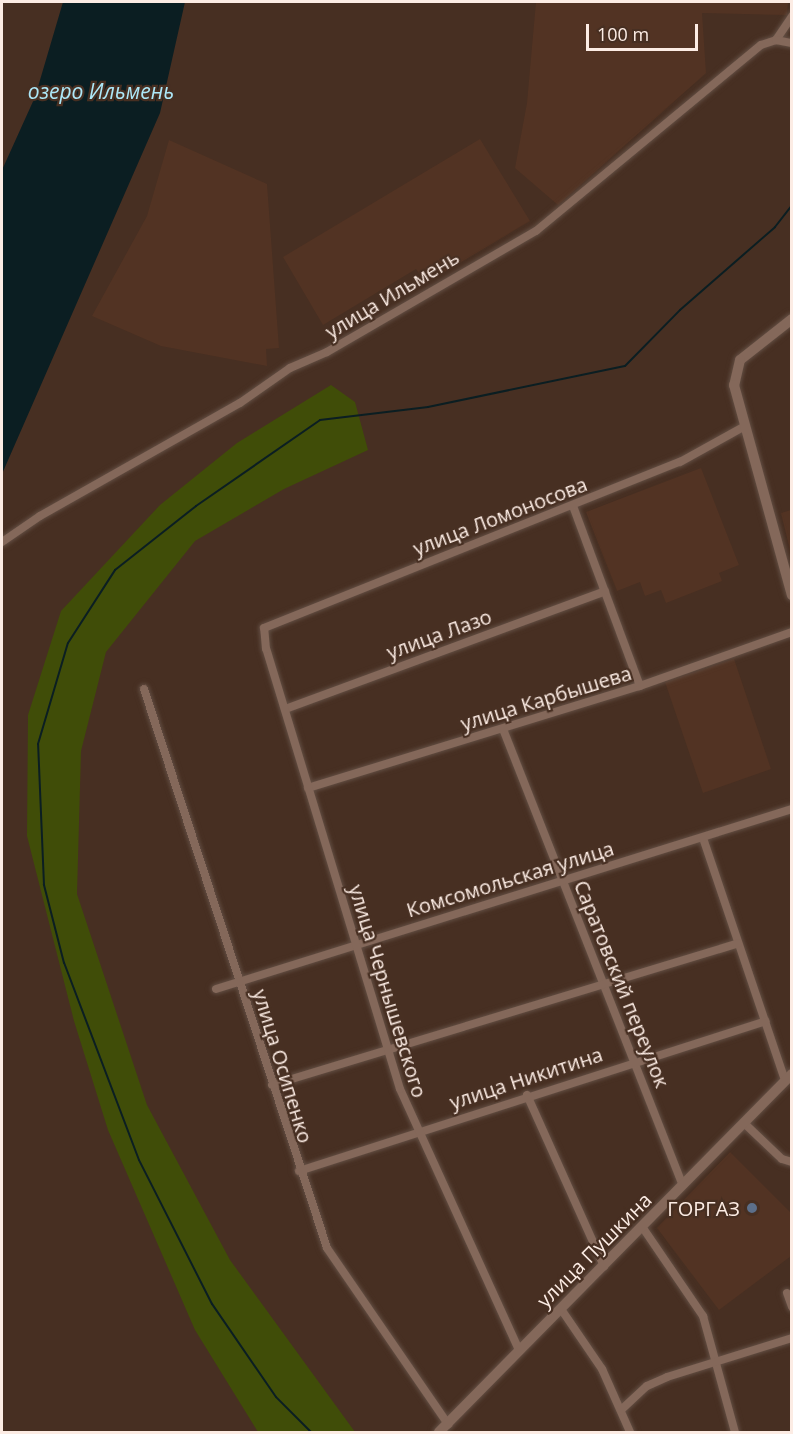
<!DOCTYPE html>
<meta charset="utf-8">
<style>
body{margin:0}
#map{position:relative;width:793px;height:1434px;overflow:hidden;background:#472f22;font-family:"Open Sans",sans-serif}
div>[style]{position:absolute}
.built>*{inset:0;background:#523323}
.green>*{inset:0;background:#404d08}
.water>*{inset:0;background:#0b1e22}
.stream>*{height:2px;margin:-1px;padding:0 1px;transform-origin:1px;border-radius:1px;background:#0b1e22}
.roads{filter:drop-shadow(0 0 2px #624e43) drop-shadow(0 0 2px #624e43)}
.street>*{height:8px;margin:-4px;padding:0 4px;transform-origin:4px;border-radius:4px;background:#84685a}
.secondary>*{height:10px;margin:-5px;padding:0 5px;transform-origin:5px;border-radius:5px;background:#84685a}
.dots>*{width:16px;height:16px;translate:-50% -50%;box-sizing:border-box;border:3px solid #472f22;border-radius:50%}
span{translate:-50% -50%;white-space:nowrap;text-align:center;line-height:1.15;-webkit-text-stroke:4.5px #472f22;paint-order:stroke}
.street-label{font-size:20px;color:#fcece4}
.poi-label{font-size:20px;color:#fcece4}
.right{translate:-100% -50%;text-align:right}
.water-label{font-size:21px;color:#ade8f8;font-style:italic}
.frame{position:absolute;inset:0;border:3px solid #fcece4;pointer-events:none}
.scale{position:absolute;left:586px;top:24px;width:112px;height:27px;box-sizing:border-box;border:3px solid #fcece4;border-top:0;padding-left:8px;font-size:18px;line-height:21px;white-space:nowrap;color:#fcece4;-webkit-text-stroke:4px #472f22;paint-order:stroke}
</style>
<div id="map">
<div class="built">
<div style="clip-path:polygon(536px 2px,788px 2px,787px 15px,702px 13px,706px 73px,558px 205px,515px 168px,527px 103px)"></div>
<div style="clip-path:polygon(480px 139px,530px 221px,426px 283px,416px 269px,323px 325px,283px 257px)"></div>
<div style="clip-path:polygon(169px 140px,267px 184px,279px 348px,266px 349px,267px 366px,161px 346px,92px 316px,147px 216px)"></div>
<div style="clip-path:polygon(701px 468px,739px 565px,719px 573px,722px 581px,666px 603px,661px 590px,645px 596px,640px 582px,617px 591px,586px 512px)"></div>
<div style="clip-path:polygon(791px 510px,792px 510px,791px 554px,781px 513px)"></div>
<div style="clip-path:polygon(734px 659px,771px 769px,703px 793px,665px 682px)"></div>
<div style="clip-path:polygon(730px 1152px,791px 1213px,791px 1256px,719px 1310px,657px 1228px)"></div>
</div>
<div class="green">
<div style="clip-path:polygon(331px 385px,355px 402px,368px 450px,284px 489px,195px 541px,106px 652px,81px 751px,77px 894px,147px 1105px,230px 1260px,355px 1432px,258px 1432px,195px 1330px,108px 1130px,74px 1021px,27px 836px,28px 715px,61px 611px,160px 505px,237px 443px)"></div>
</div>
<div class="water">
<div style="clip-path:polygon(63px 2px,185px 2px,160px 113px,2px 474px,2px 170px,35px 97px)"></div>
</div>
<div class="stream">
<div style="left:311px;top:1432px;width:49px;rotate:-135deg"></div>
<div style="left:276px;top:1397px;width:113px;rotate:-124.5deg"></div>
<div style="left:212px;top:1304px;width:161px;rotate:-116.9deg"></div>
<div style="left:139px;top:1160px;width:211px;rotate:-110.8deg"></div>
<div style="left:64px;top:963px;width:81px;rotate:-104.4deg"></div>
<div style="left:44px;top:885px;width:141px;rotate:-92.4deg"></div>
<div style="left:38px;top:744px;width:105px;rotate:-73.5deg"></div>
<div style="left:68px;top:643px;width:87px;rotate:-57.2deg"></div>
<div style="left:115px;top:570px;width:103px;rotate:-38.3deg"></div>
<div style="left:196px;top:506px;width:151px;rotate:-34.7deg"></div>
<div style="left:320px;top:420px;width:109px;rotate:-6.9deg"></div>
<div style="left:428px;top:407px;width:201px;rotate:-11.8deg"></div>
<div style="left:625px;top:366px;width:78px;rotate:-45.5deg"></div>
<div style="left:680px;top:310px;width:126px;rotate:-41.1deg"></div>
<div style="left:775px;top:227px;width:28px;rotate:-52deg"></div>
</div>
<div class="roads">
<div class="street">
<div style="left:776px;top:40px;width:29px;rotate:-56deg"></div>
<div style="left:573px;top:506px;width:192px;rotate:69.6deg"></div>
<div style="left:2px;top:542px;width:46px;rotate:-34.4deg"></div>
<div style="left:40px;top:516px;width:230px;rotate:-29.5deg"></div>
<div style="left:240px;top:403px;width:61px;rotate:-35deg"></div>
<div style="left:290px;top:368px;width:40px;rotate:-23.4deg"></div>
<div style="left:327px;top:352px;width:241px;rotate:-30.1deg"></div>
<div style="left:536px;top:231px;width:292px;rotate:-39.6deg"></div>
<div style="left:761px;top:45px;width:16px;rotate:-18deg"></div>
<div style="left:776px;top:40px;width:16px;rotate:11deg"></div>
<div style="left:144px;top:689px;width:588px;rotate:71.87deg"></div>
<div style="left:327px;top:1248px;width:214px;rotate:55.5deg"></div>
<div style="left:285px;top:709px;width:341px;rotate:-20.2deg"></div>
<div style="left:503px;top:729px;width:490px;rotate:68.5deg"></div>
<div style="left:308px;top:788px;width:347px;rotate:-17.1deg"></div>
<div style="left:640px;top:686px;width:161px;rotate:-19.6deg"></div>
<div style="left:703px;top:838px;width:256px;rotate:71.3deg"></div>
<div style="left:216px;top:989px;width:603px;rotate:-17.35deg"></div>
<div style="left:272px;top:1085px;width:487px;rotate:-16.9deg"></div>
<div style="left:527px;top:1095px;width:188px;rotate:65.8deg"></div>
<div style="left:744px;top:1123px;width:52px;rotate:43.5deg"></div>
<div style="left:782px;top:1159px;width:10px;rotate:17deg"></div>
<div style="left:299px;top:1171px;width:490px;rotate:-17.8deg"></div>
<div style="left:643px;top:1228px;width:107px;rotate:55.7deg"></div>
<div style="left:703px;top:1316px;width:120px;rotate:74.6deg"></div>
<div style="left:787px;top:1293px;width:15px;rotate:70deg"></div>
<div style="left:561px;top:1309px;width:73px;rotate:55.7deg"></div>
<div style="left:602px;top:1369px;width:69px;rotate:66deg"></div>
<div style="left:519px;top:1350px;width:287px;rotate:-114.5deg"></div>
<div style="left:400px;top:1089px;width:460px;rotate:-106.9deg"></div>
<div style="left:266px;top:649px;width:21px;rotate:-95deg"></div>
<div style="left:264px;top:628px;width:448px;rotate:-21.8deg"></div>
<div style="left:680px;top:462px;width:74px;rotate:-29deg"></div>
<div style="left:621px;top:1410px;width:35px;rotate:-43deg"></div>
<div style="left:647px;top:1386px;width:22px;rotate:-24deg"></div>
<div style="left:667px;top:1377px;width:131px;rotate:-17.3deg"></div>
</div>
<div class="secondary">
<div style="left:792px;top:319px;width:66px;rotate:141.7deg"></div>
<div style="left:740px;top:360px;width:26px;rotate:103deg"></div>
<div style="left:734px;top:385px;width:218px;rotate:74.6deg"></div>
<div style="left:439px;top:1432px;width:503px;rotate:-45.4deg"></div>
</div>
</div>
<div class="dots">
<div style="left:752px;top:1208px;background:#5c6f8a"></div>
</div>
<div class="street-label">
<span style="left:392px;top:294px;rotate:-31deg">улица Ильмень</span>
<span style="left:500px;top:516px;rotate:-21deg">улица Ломоносова</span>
<span style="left:439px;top:634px;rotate:-20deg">улица Лазо</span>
<span style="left:546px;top:698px;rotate:-17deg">улица Карбышева</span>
<span style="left:510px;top:879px;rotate:-17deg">Комсомольская улица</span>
<span style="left:622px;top:984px;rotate:68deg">Саратовский переулок</span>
<span style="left:388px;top:991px;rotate:73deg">улица Чернышевского</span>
<span style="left:283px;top:1066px;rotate:73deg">улица Осипенко</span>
<span style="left:526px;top:1078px;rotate:-18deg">улица Никитина</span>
<span style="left:594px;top:1250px;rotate:-45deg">улица Пушкина</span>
</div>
<div class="poi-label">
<span class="right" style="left:740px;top:1208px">ГОРГАЗ</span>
</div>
<div class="water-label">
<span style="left:101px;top:91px">озеро Ильмень</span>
</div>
<div class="frame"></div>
<div class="scale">100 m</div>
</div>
